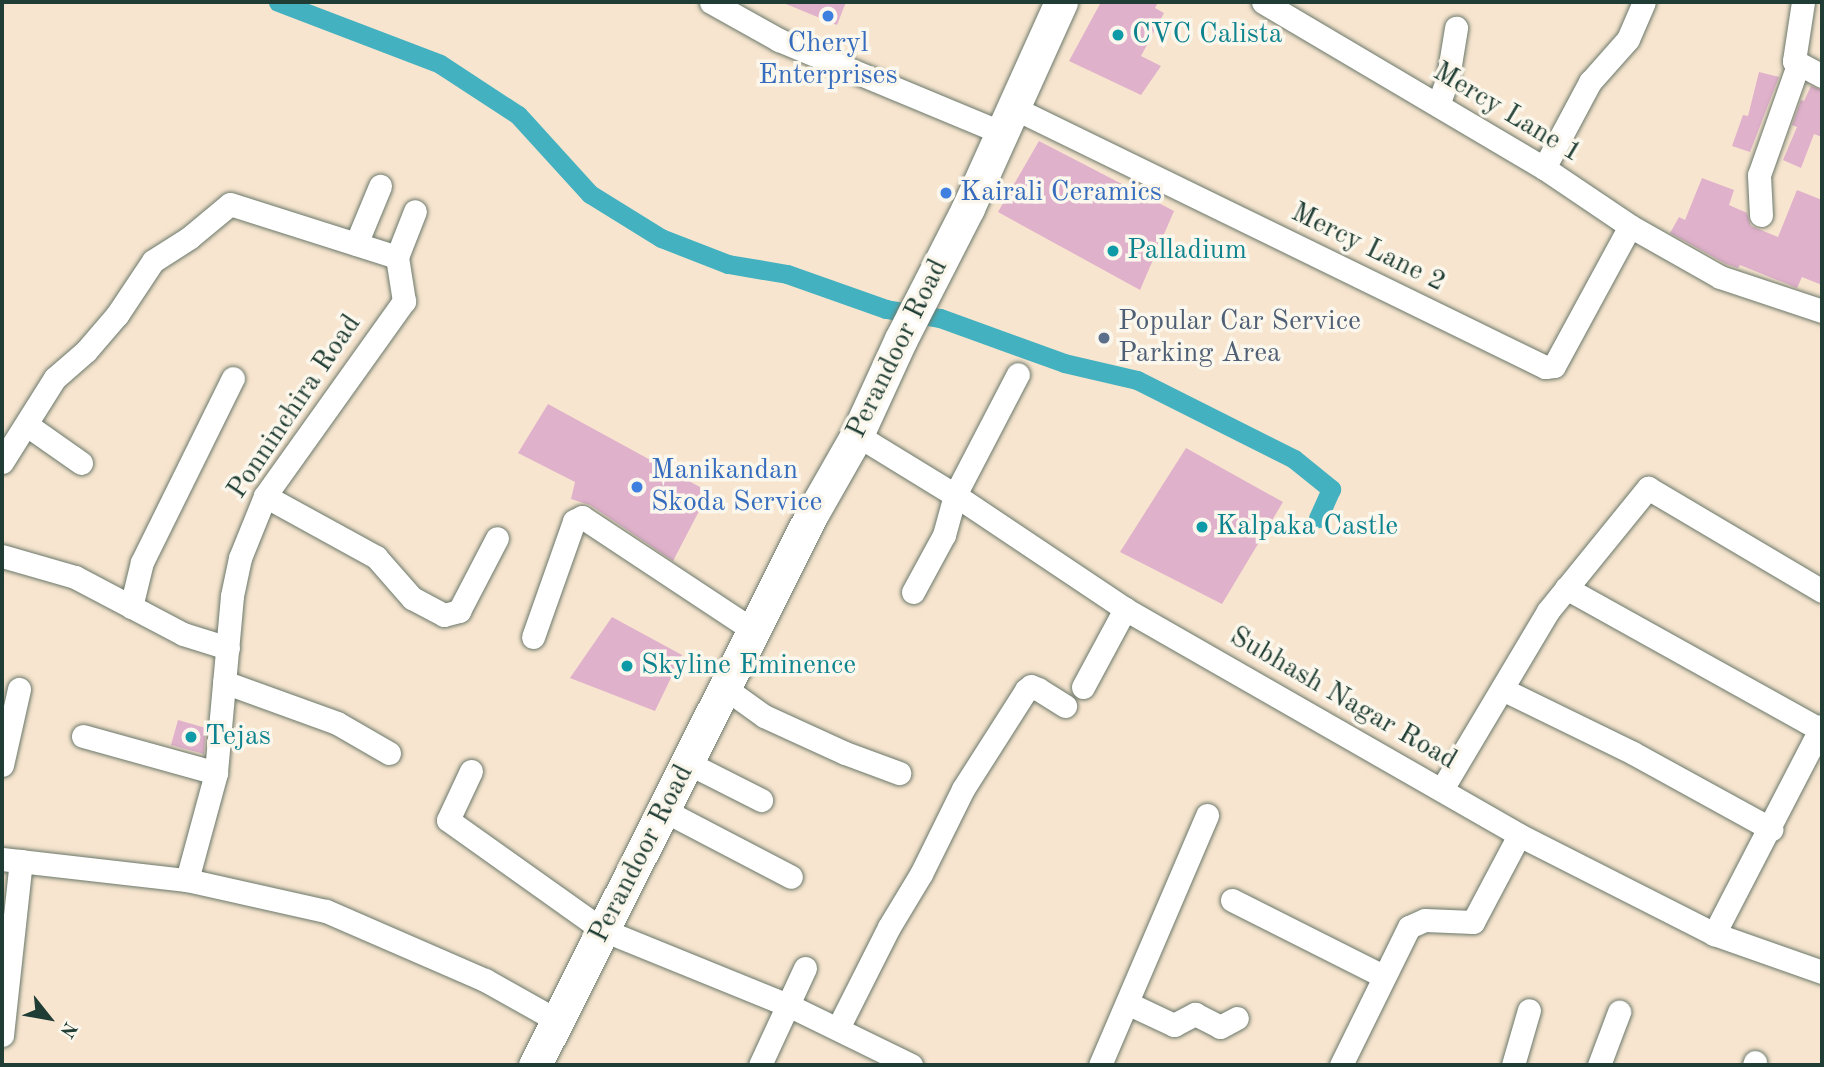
<!DOCTYPE html>
<style>
body{margin:0}
#map{position:relative;width:1824px;height:1067px;overflow:hidden;background:#f7e5cf;font-family:"Old Standard TT",serif}
div>[style]{position:absolute}
.canal>*{height:19px;margin:-9.5px;padding:0 9.5px;transform-origin:9.5px;border-radius:9.5px;background:#43b1c0}
.building>*{inset:0;background:#e0b1cb}
.roads{filter:drop-shadow(0 0 2px #6b786a) drop-shadow(0 0 2px #6b786a)}
.minor>*{height:23px;margin:-11.5px;padding:0 11.5px;transform-origin:11.5px;border-radius:11.5px;background:#fff}
.secondary>*{height:33px;margin:-16.5px;padding:0 16.5px;transform-origin:16.5px;border-radius:16.5px;background:#fff}
.dots>*{width:19px;height:19px;translate:-50% -50%;box-sizing:border-box;border:4px solid #fbf7ec;border-radius:50%}
span{translate:-50% -50%;white-space:nowrap;text-align:center;line-height:1.15;-webkit-text-stroke:7px #fbf7ec;paint-order:stroke}
.culture-label{font-size:28px;color:#0d838f}
.left{translate:0 -50%;text-align:left}
.shop-label{font-size:28px;color:#366cbe}
.street-label{font-size:28px;color:#1f3d34}
.service-label{font-size:28px;color:#4e5e75}
.frame{position:absolute;inset:0;border:4px solid #1f3d34;pointer-events:none}
.north{position:absolute;left:14px;top:983px;width:70px;height:70px;-webkit-text-stroke:5px #fbf7ec;paint-order:stroke;rotate:121deg;font-size:19px;font-weight:700;line-height:28px;text-align:center;color:#1f3d34}
.north::after{content:'';display:block;margin:auto;width:24px;height:32px;background:#1f3d34;clip-path:polygon(50% 0,100% 100%,50% 72%,0 100%)}
</style>
<div id="map">
<div class="canal">
<div style="left:278px;top:2px;width:173px;rotate:20.9deg"></div>
<div style="left:440px;top:64px;width:93px;rotate:33.2deg"></div>
<div style="left:518px;top:115px;width:107px;rotate:47.7deg"></div>
<div style="left:590px;top:194px;width:84px;rotate:31.8deg"></div>
<div style="left:661px;top:238px;width:72px;rotate:21.2deg"></div>
<div style="left:728px;top:264px;width:60px;rotate:9.6deg"></div>
<div style="left:787px;top:274px;width:105px;rotate:19.5deg"></div>
<div style="left:886px;top:309px;width:55px;rotate:9.5deg"></div>
<div style="left:940px;top:318px;width:132px;rotate:19.9deg"></div>
<div style="left:1064px;top:363px;width:75px;rotate:13.1deg"></div>
<div style="left:1137px;top:380px;width:176px;rotate:26.7deg"></div>
<div style="left:1294px;top:459px;width:48px;rotate:39deg"></div>
<div style="left:1331px;top:489px;width:32px;rotate:114deg"></div>
</div>
<div class="building">
<div style="clip-path:polygon(781px 2px,846px 2px,837px 25px)"></div>
<div style="clip-path:polygon(1101px 2px,1158px 2px,1155px 8px,1164px 13px,1141px 56px,1161px 66px,1141px 95px,1069px 61px)"></div>
<div style="clip-path:polygon(1759px 72px,1779px 77px,1750px 152px,1732px 146px,1743px 115px,1748px 116px)"></div>
<div style="clip-path:polygon(1811px 86px,1822px 90px,1822px 137px,1814px 134px,1801px 168px,1783px 160px,1797px 127px,1792px 125px,1801px 100px,1804px 101px)"></div>
<div style="clip-path:polygon(1039px 141px,1174px 211px,1140px 290px,998px 212px)"></div>
<div style="clip-path:polygon(1702px 178px,1734px 190px,1729px 205px,1747px 213px,1751px 226px,1778px 237px,1797px 190px,1822px 200px,1822px 285px,1802px 277px,1797px 288px,1740px 265px,1738px 268px,1726px 264px,1670px 233px,1679px 217px,1685px 220px)"></div>
<div style="clip-path:polygon(548px 404px,709px 492px,673px 561px,590px 505px,571px 499px,575px 482px,518px 453px)"></div>
<div style="clip-path:polygon(1186px 448px,1283px 502px,1222px 604px,1120px 552px)"></div>
<div style="clip-path:polygon(612px 617px,682px 655px,655px 711px,570px 678px)"></div>
<div style="clip-path:polygon(178px 720px,206px 728px,204px 754px,171px 745px)"></div>
</div>
<div class="roads">
<div class="minor">
<div style="left:711px;top:2px;width:78px;rotate:29.2deg"></div>
<div style="left:779px;top:40px;width:242px;rotate:22.6deg"></div>
<div style="left:1263px;top:2px;width:326px;rotate:30.6deg"></div>
<div style="left:1544px;top:168px;width:104px;rotate:34deg"></div>
<div style="left:1630px;top:226px;width:103px;rotate:29.5deg"></div>
<div style="left:1720px;top:277px;width:108px;rotate:18.4deg"></div>
<div style="left:1803px;top:2px;width:60px;rotate:98.7deg"></div>
<div style="left:1794px;top:61px;width:32px;rotate:28deg"></div>
<div style="left:1438px;top:105px;width:30px;rotate:-70deg"></div>
<div style="left:1448px;top:77px;width:50px;rotate:-80.7deg"></div>
<div style="left:1014px;top:108px;width:591px;rotate:26deg"></div>
<div style="left:1545px;top:367px;width:9px;rotate:-6deg"></div>
<div style="left:1554px;top:366px;width:159px;rotate:-61.5deg"></div>
<div style="left:1544px;top:168px;width:98px;rotate:-61.9deg"></div>
<div style="left:1590px;top:82px;width:57px;rotate:-48.5deg"></div>
<div style="left:1628px;top:39px;width:40px;rotate:-66.6deg"></div>
<div style="left:1761px;top:215px;width:40px;rotate:-92.9deg"></div>
<div style="left:1759px;top:175px;width:117px;rotate:-70.5deg"></div>
<div style="left:356px;top:244px;width:63px;rotate:-67.5deg"></div>
<div style="left:397px;top:257px;width:49px;rotate:-68.6deg"></div>
<div style="left:27px;top:425px;width:66px;rotate:35.1deg"></div>
<div style="left:857px;top:435px;width:115px;rotate:31.5deg"></div>
<div style="left:955px;top:495px;width:205px;rotate:33.8deg"></div>
<div style="left:1125px;top:609px;width:454px;rotate:29.8deg"></div>
<div style="left:1519px;top:835px;width:219px;rotate:26.9deg"></div>
<div style="left:1714px;top:934px;width:114px;rotate:19.4deg"></div>
<div style="left:2px;top:462px;width:99px;rotate:-57.8deg"></div>
<div style="left:55px;top:378px;width:41px;rotate:-41.1deg"></div>
<div style="left:86px;top:351px;width:48px;rotate:-49.3deg"></div>
<div style="left:117px;top:315px;width:65px;rotate:-56.3deg"></div>
<div style="left:153px;top:261px;width:43px;rotate:-32.6deg"></div>
<div style="left:189px;top:238px;width:53px;rotate:-39.7deg"></div>
<div style="left:230px;top:204px;width:175px;rotate:17.6deg"></div>
<div style="left:397px;top:257px;width:45px;rotate:81deg"></div>
<div style="left:404px;top:301px;width:239px;rotate:125.5deg"></div>
<div style="left:265px;top:496px;width:67px;rotate:112deg"></div>
<div style="left:240px;top:558px;width:39px;rotate:102deg"></div>
<div style="left:232px;top:596px;width:178px;rotate:95.2deg"></div>
<div style="left:216px;top:773px;width:111px;rotate:105.2deg"></div>
<div style="left:265px;top:496px;width:127px;rotate:28.8deg"></div>
<div style="left:376px;top:557px;width:55px;rotate:48.7deg"></div>
<div style="left:412px;top:598px;width:36px;rotate:28deg"></div>
<div style="left:444px;top:615px;width:16px;rotate:-15deg"></div>
<div style="left:459px;top:611px;width:82px;rotate:-62.5deg"></div>
<div style="left:2px;top:556px;width:76px;rotate:16deg"></div>
<div style="left:75px;top:577px;width:122px;rotate:27.8deg"></div>
<div style="left:183px;top:634px;width:47px;rotate:17.3deg"></div>
<div style="left:1566px;top:588px;width:292px;rotate:29.1deg"></div>
<div style="left:913px;top:592px;width:65px;rotate:-61.5deg"></div>
<div style="left:944px;top:535px;width:41px;rotate:-74.6deg"></div>
<div style="left:955px;top:495px;width:136px;rotate:-62.5deg"></div>
<div style="left:131px;top:607px;width:46px;rotate:-76.3deg"></div>
<div style="left:142px;top:562px;width:205px;rotate:-63.7deg"></div>
<div style="left:533px;top:637px;width:123px;rotate:-70.5deg"></div>
<div style="left:574px;top:521px;width:9px;rotate:-27deg"></div>
<div style="left:582px;top:517px;width:206px;rotate:33.5deg"></div>
<div style="left:224px;top:682px;width:120px;rotate:19.9deg"></div>
<div style="left:337px;top:723px;width:60px;rotate:30deg"></div>
<div style="left:1083px;top:687px;width:89px;rotate:-61.7deg"></div>
<div style="left:725px;top:688px;width:48px;rotate:35.7deg"></div>
<div style="left:764px;top:716px;width:89px;rotate:24.6deg"></div>
<div style="left:845px;top:753px;width:58px;rotate:20.3deg"></div>
<div style="left:1502px;top:689px;width:146px;rotate:26deg"></div>
<div style="left:1633px;top:753px;width:158px;rotate:28.8deg"></div>
<div style="left:83px;top:736px;width:138px;rotate:15.5deg"></div>
<div style="left:688px;top:763px;width:82px;rotate:26.9deg"></div>
<div style="left:2px;top:765px;width:78px;rotate:-77.4deg"></div>
<div style="left:471px;top:771px;width:54px;rotate:115.1deg"></div>
<div style="left:448px;top:820px;width:190px;rotate:35.4deg"></div>
<div style="left:603px;top:930px;width:200px;rotate:22.1deg"></div>
<div style="left:788px;top:1005px;width:137px;rotate:26deg"></div>
<div style="left:1442px;top:789px;width:207px;rotate:-59.2deg"></div>
<div style="left:1548px;top:611px;width:159px;rotate:-50.9deg"></div>
<div style="left:1648px;top:488px;width:202px;rotate:30.6deg"></div>
<div style="left:665px;top:811px;width:142px;rotate:27.6deg"></div>
<div style="left:2px;top:859px;width:186px;rotate:6.5deg"></div>
<div style="left:187px;top:880px;width:142px;rotate:12.6deg"></div>
<div style="left:326px;top:911px;width:173px;rotate:23.5deg"></div>
<div style="left:485px;top:980px;width:84px;rotate:29.3deg"></div>
<div style="left:1232px;top:900px;width:169px;rotate:26.7deg"></div>
<div style="left:1714px;top:934px;width:234px;rotate:-62.6deg"></div>
<div style="left:1127px;top:1003px;width:52px;rotate:25.1deg"></div>
<div style="left:1174px;top:1025px;width:24px;rotate:-28deg"></div>
<div style="left:1195px;top:1014px;width:28px;rotate:27deg"></div>
<div style="left:1220px;top:1027px;width:19px;rotate:-28deg"></div>
<div style="left:838px;top:1028px;width:113px;rotate:-63.2deg"></div>
<div style="left:889px;top:927px;width:62px;rotate:-58.9deg"></div>
<div style="left:921px;top:874px;width:95px;rotate:-63.7deg"></div>
<div style="left:963px;top:789px;width:117px;rotate:-57.5deg"></div>
<div style="left:1026px;top:690px;width:6px;rotate:-39deg"></div>
<div style="left:1031px;top:686px;width:8px;rotate:23deg"></div>
<div style="left:1038px;top:689px;width:32px;rotate:32deg"></div>
<div style="left:2px;top:1035px;width:175px;rotate:-83.8deg"></div>
<div style="left:760px;top:1065px;width:107px;rotate:-65.1deg"></div>
<div style="left:1100px;top:1065px;width:272px;rotate:-66.8deg"></div>
<div style="left:1341px;top:1065px;width:154px;rotate:-63.8deg"></div>
<div style="left:1409px;top:927px;width:17px;rotate:-24deg"></div>
<div style="left:1425px;top:920px;width:48px;rotate:2.4deg"></div>
<div style="left:1473px;top:922px;width:98px;rotate:-62.1deg"></div>
<div style="left:1513px;top:1065px;width:57px;rotate:-73.8deg"></div>
<div style="left:1599px;top:1065px;width:57px;rotate:-69.3deg"></div>
<div style="left:1754px;top:1065px;width:3px;rotate:-72deg"></div>
</div>
<div class="secondary">
<div style="left:535px;top:1065px;width:619px;rotate:-63.31deg"></div>
<div style="left:813px;top:512px;width:89px;rotate:-60.3deg"></div>
<div style="left:857px;top:435px;width:106px;rotate:-65.4deg"></div>
<div style="left:901px;top:339px;width:147px;rotate:-62.9deg"></div>
<div style="left:968px;top:208px;width:226px;rotate:-65.7deg"></div>
</div>
</div>
<div class="dots">
<div style="left:828px;top:16px;background:#3f7fe0"></div>
<div style="left:1118px;top:35px;background:#0f9aa8"></div>
<div style="left:946px;top:193px;background:#3f7fe0"></div>
<div style="left:1113px;top:251px;background:#0f9aa8"></div>
<div style="left:1104px;top:338px;background:#5c6f8a"></div>
<div style="left:637px;top:487px;background:#3f7fe0"></div>
<div style="left:1202px;top:527px;background:#0f9aa8"></div>
<div style="left:627px;top:666px;background:#0f9aa8"></div>
<div style="left:191px;top:737px;background:#0f9aa8"></div>
</div>
<div class="culture-label">
<span class="left" style="left:1132px;top:35px">CVC Calista</span>
<span class="left" style="left:1127px;top:251px">Palladium</span>
<span class="left" style="left:1216px;top:527px">Kalpaka Castle</span>
<span class="left" style="left:641px;top:666px">Skyline Eminence</span>
<span class="left" style="left:205px;top:737px">Tejas</span>
</div>
<div class="shop-label">
<span style="left:828px;top:60px">Cheryl<br>Enterprises</span>
<span class="left" style="left:960px;top:193px">Kairali Ceramics</span>
<span class="left" style="left:651px;top:487px">Manikandan<br>Skoda Service</span>
</div>
<div class="street-label">
<span style="left:1507px;top:113px;rotate:31deg">Mercy Lane 1</span>
<span style="left:1368px;top:248px;rotate:26deg">Mercy Lane 2</span>
<span style="left:898px;top:349px;rotate:-64deg">Perandoor Road</span>
<span style="left:295px;top:407px;rotate:-56deg">Ponninchira Road</span>
<span style="left:1343px;top:699px;rotate:30deg">Subhash Nagar Road</span>
<span style="left:642px;top:854px;rotate:-63deg">Perandoor Road</span>
</div>
<div class="service-label">
<span class="left" style="left:1118px;top:338px">Popular Car Service<br>Parking Area</span>
</div>
<div class="frame"></div>
<div class="north">N</div>
</div>
